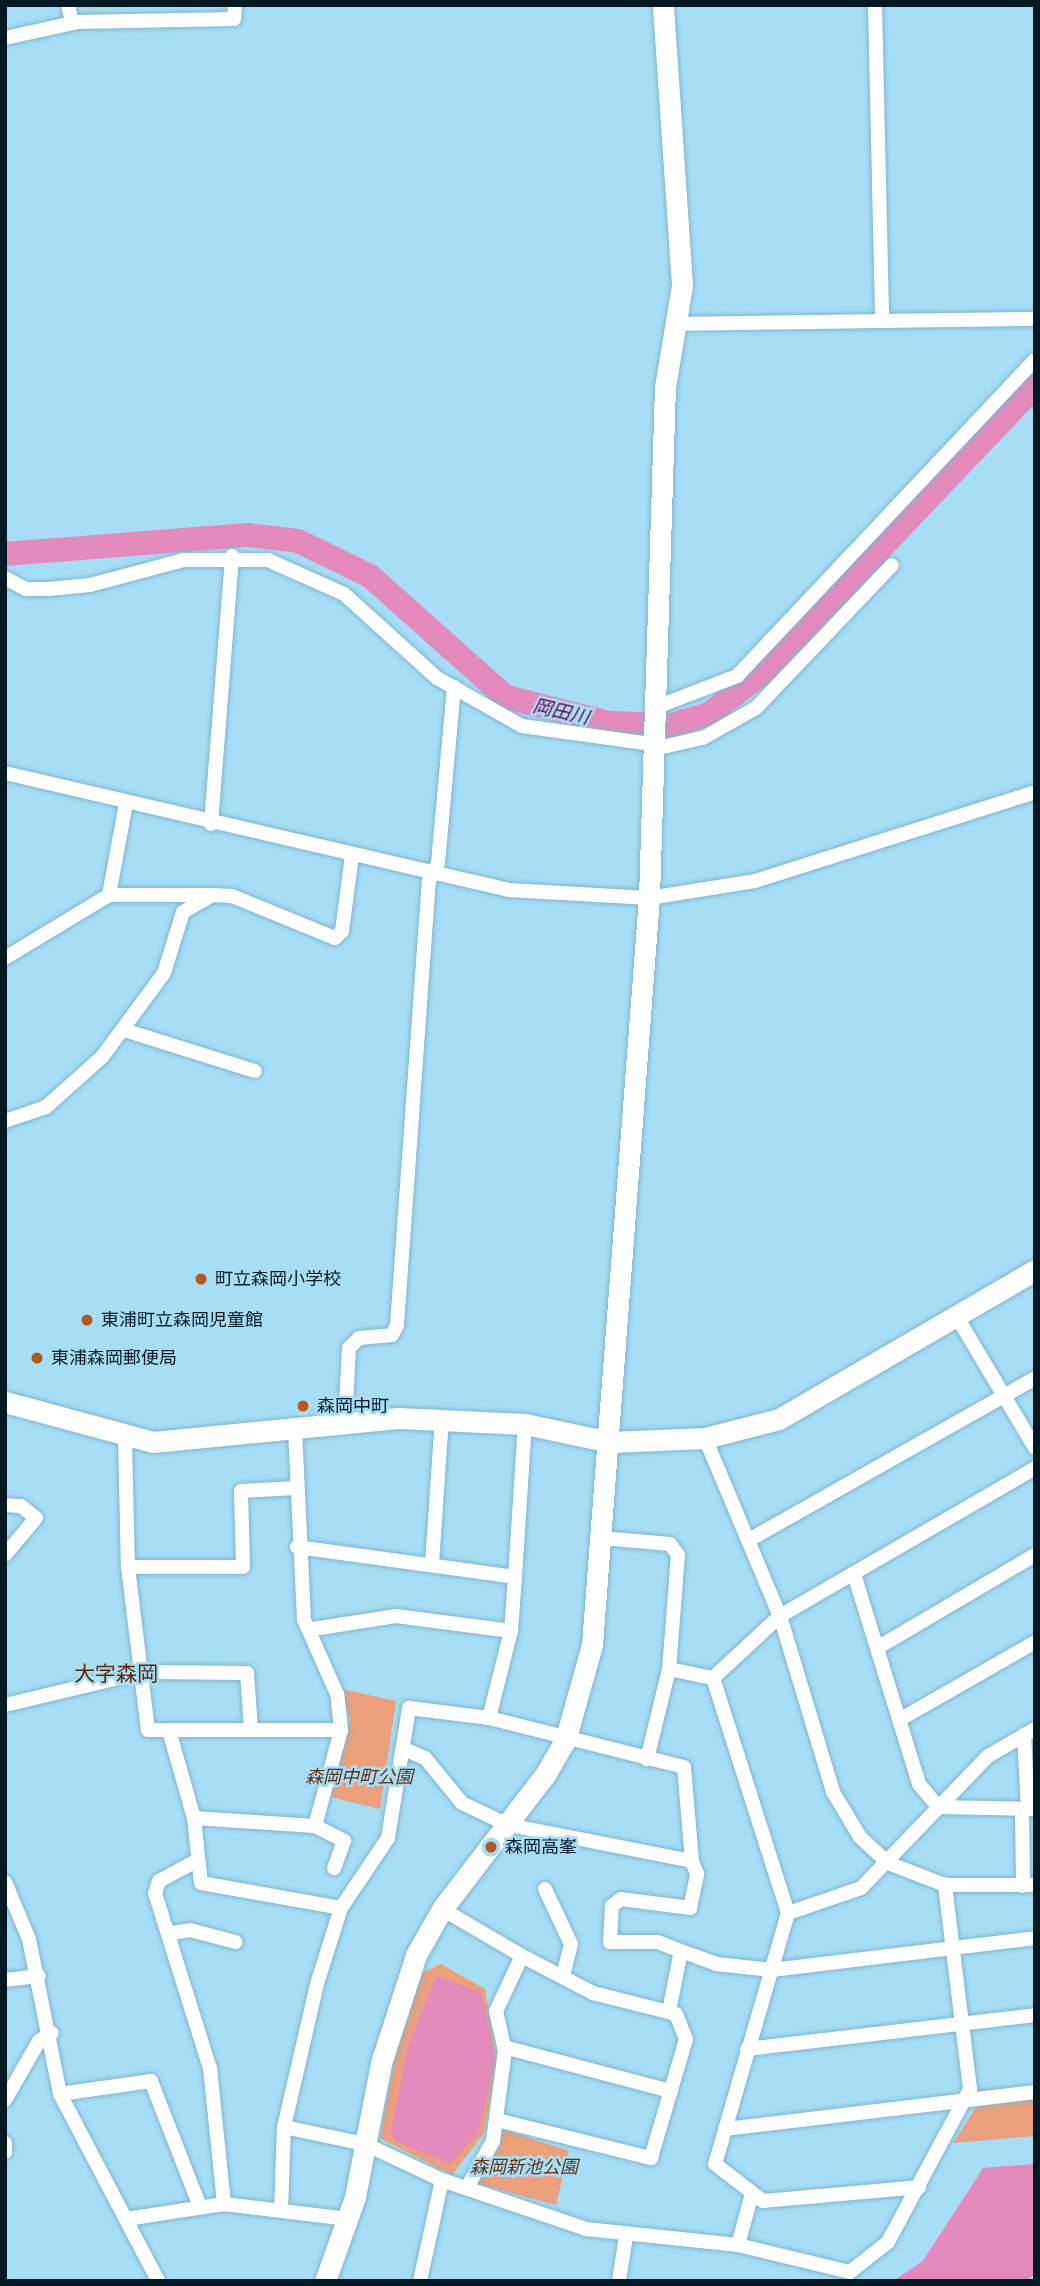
<!DOCTYPE html>
<meta charset="utf-8">
<style>
body{margin:0}
#map{position:relative;width:1040px;height:2286px;overflow:hidden;background:#a6def6;font-family:"IBM Plex Serif","Noto Sans JP",serif}
div>[style]{position:absolute}
.green>*{inset:0;background:#ec9f7b}
.water>*{inset:0;background:#e38abb}
.river>*{height:24px;margin:-12px;padding:0 12px;transform-origin:12px;border-radius:12px;background:#e38abb}
.roads{filter:drop-shadow(0 0 2px #7fb6ce) drop-shadow(0 0 2px #7fb6ce)}
.street>*{height:14px;margin:-7px;padding:0 7px;transform-origin:7px;border-radius:7px;background:#fff}
.secondary>*{height:21px;margin:-10.5px;padding:0 10.5px;transform-origin:10.5px;border-radius:10.5px;background:#fff}
.dots>*{width:19px;height:19px;translate:-50% -50%;box-sizing:border-box;border:4px solid #a6def6;border-radius:50%}
span{translate:-50% -50%;white-space:nowrap;text-align:center;line-height:1.15;-webkit-text-stroke:5px #a6def6;paint-order:stroke}
.poi-label{font-size:18px;color:#041a23}
.left{translate:0 -50%;text-align:left}
.park-label{font-size:18px;color:#693010;font-style:italic}
.water-label{font-size:19px;color:#71024f;font-style:italic}
.quarter-label{font-size:21px;color:#642600}
.frame{position:absolute;inset:0;border:7px solid #041a23;pointer-events:none}
</style>
<div id="map">
<div class="green">
<div style="clip-path:polygon(342px 1689px,396px 1701px,380px 1809px,326px 1796px,350px 1721px)"></div>
<div style="clip-path:polygon(441px 1964px,485px 1989px,497px 2061px,484px 2133px,452px 2175px,380px 2138px,399px 2035px,423px 1972px)"></div>
<div style="clip-path:polygon(1035px 2099px,1035px 2136px,953px 2143px,977px 2106px)"></div>
<div style="clip-path:polygon(504px 2130px,569px 2151px,556px 2205px,473px 2183px)"></div>
</div>
<div class="water">
<div style="clip-path:polygon(436px 1976px,481px 1992px,495px 2058px,479px 2132px,450px 2164px,394px 2140px,391px 2130px,408px 2046px)"></div>
<div style="clip-path:polygon(1035px 2164px,1035px 2273px,1027px 2281px,893px 2281px,923px 2261px,983px 2168px)"></div>
</div>
<div class="river">
<div style="left:5px;top:554px;width:244px;rotate:-4.5deg"></div>
<div style="left:248px;top:535px;width:50px;rotate:6.8deg"></div>
<div style="left:298px;top:541px;width:80px;rotate:25.9deg"></div>
<div style="left:370px;top:576px;width:182px;rotate:41.7deg"></div>
<div style="left:506px;top:697px;width:106px;rotate:14.2deg"></div>
<div style="left:609px;top:723px;width:62px;rotate:1.8deg"></div>
<div style="left:671px;top:725px;width:40px;rotate:-16deg"></div>
<div style="left:709px;top:714px;width:64px;rotate:-37.4deg"></div>
<div style="left:760px;top:675px;width:399px;rotate:-46.4deg"></div>
</div>
<div class="roads">
<div class="street">
<div style="left:68px;top:5px;width:18px;rotate:77deg"></div>
<div style="left:875px;top:5px;width:315px;rotate:88.7deg"></div>
<div style="left:5px;top:38px;width:75px;rotate:-12.4deg"></div>
<div style="left:78px;top:22px;width:156px;rotate:-1.1deg"></div>
<div style="left:234px;top:19px;width:14px;rotate:-86deg"></div>
<div style="left:674px;top:324px;width:361px;rotate:-0.8deg"></div>
<div style="left:5px;top:578px;width:24px;rotate:28deg"></div>
<div style="left:26px;top:589px;width:22px"></div>
<div style="left:48px;top:589px;width:42px;rotate:-5.4deg"></div>
<div style="left:90px;top:585px;width:96px;rotate:-15deg"></div>
<div style="left:183px;top:560px;width:85px"></div>
<div style="left:268px;top:560px;width:83px;rotate:24.1deg"></div>
<div style="left:344px;top:594px;width:125px;rotate:42.1deg"></div>
<div style="left:437px;top:678px;width:98px;rotate:29.5deg"></div>
<div style="left:522px;top:726px;width:146px;rotate:7.9deg"></div>
<div style="left:667px;top:746px;width:37px;rotate:-13deg"></div>
<div style="left:703px;top:738px;width:61px;rotate:-29.5deg"></div>
<div style="left:756px;top:708px;width:197px;rotate:-46.4deg"></div>
<div style="left:659px;top:706px;width:84px;rotate:-21deg"></div>
<div style="left:737px;top:676px;width:434px;rotate:-46.7deg"></div>
<div style="left:5px;top:773px;width:517px;rotate:13.07deg"></div>
<div style="left:509px;top:890px;width:140px;rotate:3.3deg"></div>
<div style="left:649px;top:898px;width:107px;rotate:-9.1deg"></div>
<div style="left:755px;top:881px;width:294px;rotate:-17.6deg"></div>
<div style="left:211px;top:824px;width:269px;rotate:-85.5deg"></div>
<div style="left:109px;top:895px;width:103px"></div>
<div style="left:5px;top:958px;width:122px;rotate:-31.2deg"></div>
<div style="left:109px;top:895px;width:94px;rotate:-79.5deg"></div>
<div style="left:124px;top:1030px;width:137px;rotate:17.4deg"></div>
<div style="left:5px;top:1121px;width:43px;rotate:-18.9deg"></div>
<div style="left:46px;top:1107px;width:75px;rotate:-41.8deg"></div>
<div style="left:102px;top:1057px;width:104px;rotate:-53.6deg"></div>
<div style="left:164px;top:973px;width:64px;rotate:-72.7deg"></div>
<div style="left:183px;top:912px;width:34px;rotate:-30deg"></div>
<div style="left:212px;top:895px;width:20px;rotate:3deg"></div>
<div style="left:232px;top:896px;width:111px;rotate:22.2deg"></div>
<div style="left:335px;top:938px;width:10px;rotate:-45deg"></div>
<div style="left:342px;top:931px;width:77px;rotate:-82.5deg"></div>
<div style="left:957px;top:1317px;width:152px;rotate:59.2deg"></div>
<div style="left:345px;top:1424px;width:76px;rotate:-87deg"></div>
<div style="left:349px;top:1348px;width:14px;rotate:-45deg"></div>
<div style="left:359px;top:1338px;width:33px;rotate:-5deg"></div>
<div style="left:392px;top:1335px;width:11px;rotate:-63deg"></div>
<div style="left:397px;top:1325px;width:445px;rotate:-85.9deg"></div>
<div style="left:429px;top:881px;width:20px;rotate:-63deg"></div>
<div style="left:438px;top:863px;width:177px;rotate:-84.8deg"></div>
<div style="left:125px;top:1438px;width:129px;rotate:88.7deg"></div>
<div style="left:128px;top:1567px;width:164px;rotate:83deg"></div>
<div style="left:148px;top:1730px;width:193px"></div>
<div style="left:705px;top:1438px;width:193px;rotate:67.2deg"></div>
<div style="left:780px;top:1616px;width:184px;rotate:73.2deg"></div>
<div style="left:833px;top:1792px;width:52px;rotate:59deg"></div>
<div style="left:860px;top:1837px;width:38px;rotate:43deg"></div>
<div style="left:888px;top:1863px;width:61px;rotate:21.1deg"></div>
<div style="left:945px;top:1885px;width:90px"></div>
<div style="left:5px;top:1505px;width:16px;rotate:4deg"></div>
<div style="left:21px;top:1506px;width:19px;rotate:39deg"></div>
<div style="left:36px;top:1518px;width:48px;rotate:130deg"></div>
<div style="left:602px;top:1538px;width:68px;rotate:5deg"></div>
<div style="left:670px;top:1544px;width:14px;rotate:54deg"></div>
<div style="left:678px;top:1555px;width:114px;rotate:94.5deg"></div>
<div style="left:669px;top:1669px;width:93px;rotate:103.7deg"></div>
<div style="left:749px;top:1540px;width:329px;rotate:-29.5deg"></div>
<div style="left:297px;top:1547px;width:220px;rotate:7.8deg"></div>
<div style="left:515px;top:1577px;width:54px;rotate:94.2deg"></div>
<div style="left:511px;top:1631px;width:90px;rotate:104.2deg"></div>
<div style="left:432px;top:1564px;width:146px;rotate:-86.1deg"></div>
<div style="left:128px;top:1567px;width:115px"></div>
<div style="left:243px;top:1567px;width:76px;rotate:-91.5deg"></div>
<div style="left:241px;top:1491px;width:54px;rotate:-3.2deg"></div>
<div style="left:854px;top:1574px;width:220px;rotate:72.8deg"></div>
<div style="left:919px;top:1784px;width:30px;rotate:50deg"></div>
<div style="left:938px;top:1807px;width:97px;rotate:1.2deg"></div>
<div style="left:515px;top:1577px;width:153px;rotate:-86.3deg"></div>
<div style="left:313px;top:1629px;width:84px;rotate:-8.9deg"></div>
<div style="left:396px;top:1616px;width:116px;rotate:7.4deg"></div>
<div style="left:877px;top:1648px;width:183px;rotate:-30.5deg"></div>
<div style="left:669px;top:1669px;width:45px;rotate:11.6deg"></div>
<div style="left:713px;top:1678px;width:247px;rotate:72.3deg"></div>
<div style="left:788px;top:1913px;width:261px;rotate:106.2deg"></div>
<div style="left:715px;top:2164px;width:61px;rotate:37.6deg"></div>
<div style="left:763px;top:2201px;width:157px;rotate:-5.1deg"></div>
<div style="left:713px;top:1678px;width:91px;rotate:-42.8deg"></div>
<div style="left:780px;top:1616px;width:295px;rotate:-30.1deg"></div>
<div style="left:5px;top:1705px;width:143px;rotate:-13.4deg"></div>
<div style="left:144px;top:1672px;width:103px;rotate:0.6deg"></div>
<div style="left:247px;top:1673px;width:57px;rotate:86deg"></div>
<div style="left:899px;top:1720px;width:157px;rotate:-29.8deg"></div>
<div style="left:170px;top:1734px;width:87px;rotate:74.1deg"></div>
<div style="left:194px;top:1818px;width:65px;rotate:83.9deg"></div>
<div style="left:201px;top:1883px;width:142px;rotate:10.1deg"></div>
<div style="left:1024px;top:1735px;width:74px;rotate:86.9deg"></div>
<div style="left:1022px;top:1810px;width:76px;rotate:89.2deg"></div>
<div style="left:194px;top:1818px;width:121px;rotate:3.8deg"></div>
<div style="left:315px;top:1826px;width:99px;rotate:-74.8deg"></div>
<div style="left:341px;top:1730px;width:36px;rotate:-96deg"></div>
<div style="left:337px;top:1694px;width:81px;rotate:-114deg"></div>
<div style="left:304px;top:1620px;width:189px;rotate:-92.7deg"></div>
<div style="left:315px;top:1826px;width:33px;rotate:27deg"></div>
<div style="left:344px;top:1841px;width:29px;rotate:110deg"></div>
<div style="left:198px;top:1860px;width:44px;rotate:151.7deg"></div>
<div style="left:159px;top:1881px;width:13px;rotate:108deg"></div>
<div style="left:155px;top:1893px;width:183px;rotate:72.6deg"></div>
<div style="left:210px;top:2068px;width:137px;rotate:84.1deg"></div>
<div style="left:5px;top:1882px;width:62px;rotate:67.2deg"></div>
<div style="left:29px;top:1939px;width:158px;rotate:78.7deg"></div>
<div style="left:60px;top:2094px;width:211px;rotate:62.3deg"></div>
<div style="left:545px;top:1889px;width:61px;rotate:64.7deg"></div>
<div style="left:571px;top:1944px;width:34px;rotate:104deg"></div>
<div style="left:442px;top:1909px;width:93px;rotate:30.4deg"></div>
<div style="left:522px;top:1956px;width:61px;rotate:115.3deg"></div>
<div style="left:496px;top:2011px;width:41px;rotate:77.3deg"></div>
<div style="left:505px;top:2051px;width:91px;rotate:97.6deg"></div>
<div style="left:493px;top:2141px;width:54px;rotate:119deg"></div>
<div style="left:788px;top:1913px;width:77px;rotate:-18.9deg"></div>
<div style="left:861px;top:1888px;width:183px;rotate:-46.1deg"></div>
<div style="left:988px;top:1756px;width:54px;rotate:-29.9deg"></div>
<div style="left:172px;top:1933px;width:18px;rotate:-9deg"></div>
<div style="left:190px;top:1930px;width:47px;rotate:14.9deg"></div>
<div style="left:681px;top:1951px;width:37px;rotate:20deg"></div>
<div style="left:716px;top:1964px;width:56px;rotate:6.1deg"></div>
<div style="left:772px;top:1970px;width:265px;rotate:-6.9deg"></div>
<div style="left:5px;top:1980px;width:34px;rotate:-7deg"></div>
<div style="left:669px;top:2011px;width:61px;rotate:-78.7deg"></div>
<div style="left:681px;top:1951px;width:25px;rotate:-159deg"></div>
<div style="left:658px;top:1942px;width:48px;rotate:180deg"></div>
<div style="left:610px;top:1942px;width:36px;rotate:-87deg"></div>
<div style="left:612px;top:1906px;width:11px;rotate:-38deg"></div>
<div style="left:621px;top:1899px;width:70px;rotate:7.4deg"></div>
<div style="left:690px;top:1908px;width:35px;rotate:-78deg"></div>
<div style="left:697px;top:1874px;width:14px;rotate:-111deg"></div>
<div style="left:504px;top:2047px;width:173px;rotate:14.8deg"></div>
<div style="left:747px;top:2049px;width:290px;rotate:-6.7deg"></div>
<div style="left:60px;top:2094px;width:92px;rotate:-8.1deg"></div>
<div style="left:151px;top:2081px;width:132px;rotate:68.7deg"></div>
<div style="left:5px;top:2100px;width:68px;rotate:-60deg"></div>
<div style="left:39px;top:2041px;width:15px;rotate:-32deg"></div>
<div style="left:497px;top:2120px;width:159px;rotate:13.9deg"></div>
<div style="left:651px;top:2158px;width:124px;rotate:-73.6deg"></div>
<div style="left:686px;top:2039px;width:27px;rotate:-112deg"></div>
<div style="left:676px;top:2014px;width:86px;rotate:-165.8deg"></div>
<div style="left:593px;top:1993px;width:80px;rotate:-152.5deg"></div>
<div style="left:284px;top:2127px;width:83px;rotate:11.9deg"></div>
<div style="left:365px;top:2144px;width:85px;rotate:25.1deg"></div>
<div style="left:442px;top:2180px;width:152px;rotate:18.8deg"></div>
<div style="left:586px;top:2229px;width:153px;rotate:6deg"></div>
<div style="left:738px;top:2245px;width:115px;rotate:13.6deg"></div>
<div style="left:850px;top:2272px;width:48px;rotate:-38.3deg"></div>
<div style="left:888px;top:2242px;width:174px;rotate:-61.8deg"></div>
<div style="left:970px;top:2089px;width:206px;rotate:-97deg"></div>
<div style="left:725px;top:2129px;width:312px;rotate:-6.8deg"></div>
<div style="left:5px;top:2143px;width:9px;rotate:90deg"></div>
<div style="left:281px;top:2211px;width:84px;rotate:-88deg"></div>
<div style="left:284px;top:2127px;width:147px;rotate:-77deg"></div>
<div style="left:317px;top:1984px;width:80px;rotate:-72.5deg"></div>
<div style="left:341px;top:1908px;width:84px;rotate:-56.1deg"></div>
<div style="left:388px;top:1838px;width:132px;rotate:-80.8deg"></div>
<div style="left:409px;top:1708px;width:81px;rotate:7.1deg"></div>
<div style="left:489px;top:1718px;width:201px;rotate:14.1deg"></div>
<div style="left:684px;top:1767px;width:94px;rotate:85.1deg"></div>
<div style="left:692px;top:1861px;width:187px;rotate:-168.9deg"></div>
<div style="left:508px;top:1825px;width:51px;rotate:-154.4deg"></div>
<div style="left:462px;top:1803px;width:58px;rotate:-129.4deg"></div>
<div style="left:425px;top:1758px;width:23px;rotate:-157deg"></div>
<div style="left:126px;top:2219px;width:99px;rotate:-8.7deg"></div>
<div style="left:224px;top:2204px;width:125px;rotate:6.9deg"></div>
<div style="left:738px;top:2245px;width:50px;rotate:-74.8deg"></div>
<div style="left:420px;top:2281px;width:103px;rotate:-77.7deg"></div>
<div style="left:619px;top:2281px;width:46px;rotate:-81.2deg"></div>
</div>
<div class="secondary">
<div style="left:5px;top:1402px;width:153px;rotate:15.1deg"></div>
<div style="left:153px;top:1442px;width:246px;rotate:-5.6deg"></div>
<div style="left:398px;top:1418px;width:127px;rotate:2.7deg"></div>
<div style="left:525px;top:1424px;width:87px;rotate:12deg"></div>
<div style="left:610px;top:1442px;width:95px;rotate:-2.4deg"></div>
<div style="left:705px;top:1438px;width:76px;rotate:-14.4deg"></div>
<div style="left:779px;top:1419px;width:296px;rotate:-30.2deg"></div>
<div style="left:325px;top:2281px;width:89px;rotate:-70.3deg"></div>
<div style="left:355px;top:2197px;width:136px;rotate:-79deg"></div>
<div style="left:381px;top:2063px;width:114px;rotate:-72deg"></div>
<div style="left:416px;top:1955px;width:53px;rotate:-60.5deg"></div>
<div style="left:442px;top:1909px;width:169px;rotate:-52.5deg"></div>
<div style="left:545px;top:1775px;width:39px;rotate:-60deg"></div>
<div style="left:565px;top:1741px;width:100px;rotate:-74.3deg"></div>
<div style="left:592px;top:1645px;width:749px;rotate:-85.64deg"></div>
<div style="left:649px;top:898px;width:511px;rotate:-88.21deg"></div>
<div style="left:665px;top:387px;width:103px;rotate:-80.5deg"></div>
<div style="left:682px;top:285px;width:281px;rotate:-93.9deg"></div>
</div>
</div>
<div class="dots">
<div style="left:201px;top:1279px;background:#b9561c"></div>
<div style="left:87px;top:1320px;background:#b9561c"></div>
<div style="left:37px;top:1358px;background:#b9561c"></div>
<div style="left:303px;top:1406px;background:#b9561c"></div>
<div style="left:491px;top:1847px;background:#b9561c"></div>
</div>
<div class="poi-label">
<span class="left" style="left:215px;top:1279px">町立森岡小学校</span>
<span class="left" style="left:101px;top:1320px">東浦町立森岡児童館</span>
<span class="left" style="left:51px;top:1358px">東浦森岡郵便局</span>
<span class="left" style="left:317px;top:1406px">森岡中町</span>
<span class="left" style="left:505px;top:1847px">森岡高峯</span>
</div>
<div class="park-label">
<span style="left:359px;top:1777px">森岡中町公園</span>
<span style="left:524px;top:2167px">森岡新池公園</span>
</div>
<div class="water-label">
<span style="left:561px;top:712px;rotate:13deg">岡田川</span>
</div>
<div class="quarter-label">
<span style="left:116px;top:1673px">大字森岡</span>
</div>
<div class="frame"></div>
</div>
